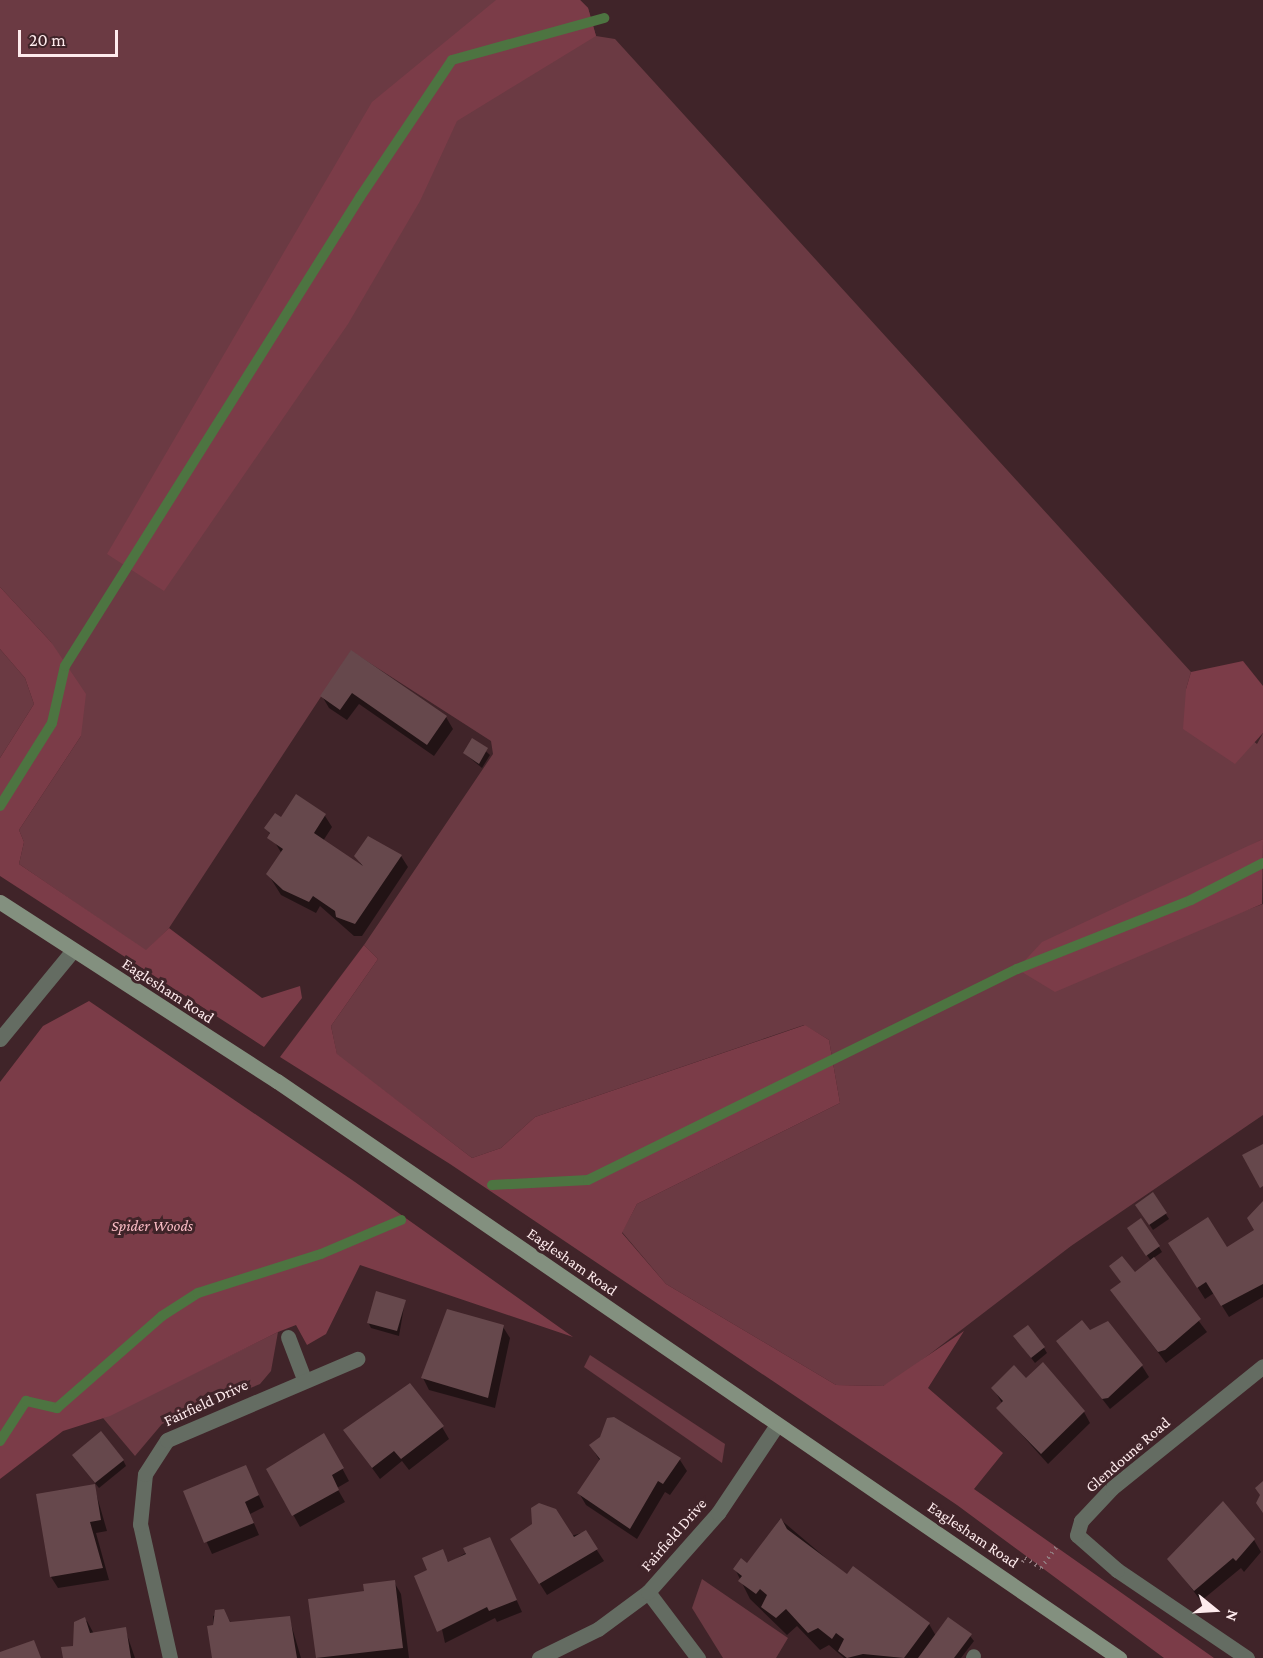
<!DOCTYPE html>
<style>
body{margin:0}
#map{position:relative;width:1263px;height:1658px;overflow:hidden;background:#402429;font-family:"Crimson Pro",serif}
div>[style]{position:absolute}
.green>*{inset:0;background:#6b3a43}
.forest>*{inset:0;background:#7b3c48}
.shadow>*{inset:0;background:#0007}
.stream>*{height:10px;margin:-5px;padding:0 5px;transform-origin:5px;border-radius:5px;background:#4d7441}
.building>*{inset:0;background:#66484c}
.path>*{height:4px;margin-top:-2px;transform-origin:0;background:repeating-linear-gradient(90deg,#90787c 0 1.5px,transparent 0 6px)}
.lane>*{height:14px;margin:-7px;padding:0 7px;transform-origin:7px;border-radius:7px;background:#646c62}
.street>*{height:15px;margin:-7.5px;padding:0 7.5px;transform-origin:7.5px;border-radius:7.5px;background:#646c62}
.secondary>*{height:15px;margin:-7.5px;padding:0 7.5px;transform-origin:7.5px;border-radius:7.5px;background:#83907f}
span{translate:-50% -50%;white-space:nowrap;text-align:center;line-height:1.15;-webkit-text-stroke:6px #402429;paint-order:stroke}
.street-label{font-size:16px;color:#feebed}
.park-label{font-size:16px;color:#f9bbc4;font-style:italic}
.north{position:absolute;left:1185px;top:1580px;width:60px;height:60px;-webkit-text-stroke:4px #402429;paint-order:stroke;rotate:108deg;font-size:16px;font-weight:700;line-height:24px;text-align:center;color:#feebed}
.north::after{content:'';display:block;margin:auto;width:21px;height:27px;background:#feebed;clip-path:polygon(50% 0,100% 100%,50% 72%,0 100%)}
.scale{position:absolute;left:18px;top:30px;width:100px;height:27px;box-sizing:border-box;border:3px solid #feebed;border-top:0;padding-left:8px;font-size:18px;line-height:21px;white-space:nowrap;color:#feebed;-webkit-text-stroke:4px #402429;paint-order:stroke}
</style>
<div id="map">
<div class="green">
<div style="clip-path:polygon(0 0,580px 0,588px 8px,596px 36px,615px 39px,1191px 672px,1186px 689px,1257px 744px,1263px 733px,1263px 839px,1242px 850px,1184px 933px,1263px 904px,1263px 1115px,1071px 1246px,896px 1380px,883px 1386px,836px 1385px,666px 1284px,622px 1232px,637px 1204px,840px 1103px,829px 1040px,804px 1025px,535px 1117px,501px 1148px,472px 1158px,337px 1055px,331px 1026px,378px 959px,364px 945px,493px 754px,491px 741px,351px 651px,169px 928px,146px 951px,19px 864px,24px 842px,19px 830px,81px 736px,51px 642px,0 587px)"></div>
<div style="clip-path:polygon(0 649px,25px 678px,34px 704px,0 758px)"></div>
<div style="clip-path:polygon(278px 1332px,271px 1371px,260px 1384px,162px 1424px,135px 1456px,103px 1418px)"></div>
<div style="clip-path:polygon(590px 1355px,725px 1444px,722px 1463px,584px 1367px)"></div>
<div style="clip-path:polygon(702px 1579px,788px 1638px,776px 1658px,723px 1658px,692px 1608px)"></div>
</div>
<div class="forest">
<div style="clip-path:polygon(496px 0,580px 0,588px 8px,596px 36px,457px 121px,420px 201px,348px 324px,164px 591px,107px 554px,372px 102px)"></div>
<div style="clip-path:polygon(0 587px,51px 642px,86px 694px,81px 736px,19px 830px,24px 842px,19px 864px,146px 950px,169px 928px,262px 998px,300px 986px,302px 998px,264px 1047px,0 876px,0 758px,34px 704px,25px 678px,0 649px)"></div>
<div style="clip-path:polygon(1243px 661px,1263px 686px,1263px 733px,1235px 764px,1183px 729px,1186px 689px,1191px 672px)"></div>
<div style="clip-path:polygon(1263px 839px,1262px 904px,1055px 992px,1017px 969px,1042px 942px)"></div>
<div style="clip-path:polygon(364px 945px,378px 959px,331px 1026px,337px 1054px,472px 1158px,501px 1148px,535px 1117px,805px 1025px,829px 1040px,840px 1103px,637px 1204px,622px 1233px,666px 1284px,836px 1385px,883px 1386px,964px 1331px,928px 1388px,1003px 1453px,974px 1489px,1214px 1658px,1164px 1658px,957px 1505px,450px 1164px,280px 1057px)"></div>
<div style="clip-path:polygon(89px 1001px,355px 1182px,573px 1337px,360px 1265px,326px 1334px,307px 1345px,296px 1325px,278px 1332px,110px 1416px,63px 1431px,0 1479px,0 1082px,43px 1026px)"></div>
</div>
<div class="shadow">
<div style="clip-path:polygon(352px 653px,446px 717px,453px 729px,434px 756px,359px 704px,347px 720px,329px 708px,322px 696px)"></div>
<div style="clip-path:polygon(473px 740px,490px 755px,482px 768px,464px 753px)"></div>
<div style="clip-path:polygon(297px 796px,325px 816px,332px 827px,323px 841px,363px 868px,356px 856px,401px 856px,408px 867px,362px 936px,354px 936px,320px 906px,316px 913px,281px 895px,268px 874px,282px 854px,266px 828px,282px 819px)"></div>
<div style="clip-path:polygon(1153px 1194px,1169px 1219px,1153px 1230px,1140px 1210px)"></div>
<div style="clip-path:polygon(1263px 1202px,1263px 1297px,1229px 1317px,1214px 1293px,1205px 1299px,1177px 1255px,1226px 1249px,1256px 1231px,1249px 1218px)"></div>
<div style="clip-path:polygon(1132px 1234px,1159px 1247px,1162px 1252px,1152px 1259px,1207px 1332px,1166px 1363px,1112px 1291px,1151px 1261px)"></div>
<div style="clip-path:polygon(405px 1301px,399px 1336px,371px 1328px,368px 1322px)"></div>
<div style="clip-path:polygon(503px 1327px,510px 1338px,495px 1408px,429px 1390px,423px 1378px)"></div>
<div style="clip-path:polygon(1089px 1332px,1142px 1366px,1149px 1377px,1110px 1409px,1058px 1342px)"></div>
<div style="clip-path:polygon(1018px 1341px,1044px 1348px,1047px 1353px,1035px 1363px)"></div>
<div style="clip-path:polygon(1026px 1380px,1084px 1412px,1090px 1423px,1048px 1464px,998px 1408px,1002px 1403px,993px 1388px)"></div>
<div style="clip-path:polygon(442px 1427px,449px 1439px,409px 1470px,402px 1461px,380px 1479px,345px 1431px)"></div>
<div style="clip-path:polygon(324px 1435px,349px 1481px,337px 1488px,345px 1502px,300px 1527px,268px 1469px)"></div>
<div style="clip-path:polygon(591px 1446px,680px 1460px,687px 1471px,670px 1495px,665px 1492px,637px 1539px,586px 1505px,579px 1493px,600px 1461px)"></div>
<div style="clip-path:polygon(123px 1460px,126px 1466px,99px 1488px,77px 1461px)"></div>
<div style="clip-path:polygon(246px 1467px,264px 1507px,250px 1514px,259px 1535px,212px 1554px,184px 1491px)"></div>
<div style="clip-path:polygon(94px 1486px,107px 1531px,96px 1533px,109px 1580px,58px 1588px,51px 1577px)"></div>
<div style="clip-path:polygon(780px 1519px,847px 1576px,854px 1568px,929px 1624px,936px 1636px,970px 1636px,974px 1641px,961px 1658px,844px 1658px,829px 1645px,820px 1650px,797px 1626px,787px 1635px,750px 1599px,735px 1569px,748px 1565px)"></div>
<div style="clip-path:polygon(585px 1532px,604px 1561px,547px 1595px,519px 1551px)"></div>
<div style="clip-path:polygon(489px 1539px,522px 1612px,497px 1622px,495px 1618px,445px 1643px,429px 1571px,442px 1551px,449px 1563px)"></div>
<div style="clip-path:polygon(1254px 1540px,1261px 1552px,1244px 1572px,1241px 1568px,1201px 1601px,1169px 1559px)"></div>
<div style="clip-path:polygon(394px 1582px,401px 1594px,409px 1658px,317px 1658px,310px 1600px,366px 1593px)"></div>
<div style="clip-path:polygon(224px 1611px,231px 1623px,289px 1617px,301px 1658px,214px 1658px,213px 1616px)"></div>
<div style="clip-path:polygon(78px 1620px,87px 1621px,94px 1634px,125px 1629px,135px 1658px,64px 1658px,75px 1647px)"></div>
</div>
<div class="stream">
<div style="left:0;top:806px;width:98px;rotate:-57.9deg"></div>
<div style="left:52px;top:723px;width:58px;rotate:-77.2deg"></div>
<div style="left:65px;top:666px;width:554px;rotate:-57.83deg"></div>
<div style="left:360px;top:197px;width:165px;rotate:-56.1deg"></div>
<div style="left:452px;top:60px;width:158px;rotate:-15.4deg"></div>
<div style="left:492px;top:1185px;width:96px;rotate:-3deg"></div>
<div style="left:588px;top:1180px;width:478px;rotate:-26.2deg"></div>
<div style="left:1017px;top:969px;width:187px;rotate:-21.6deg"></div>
<div style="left:1191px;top:900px;width:81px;rotate:-27.2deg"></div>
<div style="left:0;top:1441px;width:48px;rotate:-57deg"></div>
<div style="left:26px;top:1401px;width:32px;rotate:13deg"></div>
<div style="left:57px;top:1408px;width:140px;rotate:-41.2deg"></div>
<div style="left:162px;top:1316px;width:43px;rotate:-32.6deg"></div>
<div style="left:198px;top:1293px;width:129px;rotate:-17.6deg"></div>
<div style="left:321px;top:1254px;width:87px;rotate:-23deg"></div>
</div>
<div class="building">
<div style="clip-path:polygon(351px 650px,447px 716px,427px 745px,352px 693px,340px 710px,320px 696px)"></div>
<div style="clip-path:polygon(472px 738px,488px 748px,479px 764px,463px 753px)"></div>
<div style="clip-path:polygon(296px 794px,326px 814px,314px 833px,363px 866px,354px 856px,368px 836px,402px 855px,355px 924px,336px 917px,335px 911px,313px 896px,309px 902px,283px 890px,266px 874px,283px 849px,267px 838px,270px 833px,264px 828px,275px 813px,281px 817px)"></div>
<div style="clip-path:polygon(1263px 1144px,1263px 1186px,1260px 1188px,1242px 1155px)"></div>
<div style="clip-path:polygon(1153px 1192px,1167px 1213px,1149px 1225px,1135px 1205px)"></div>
<div style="clip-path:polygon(1263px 1201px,1263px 1284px,1221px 1306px,1206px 1282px,1197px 1288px,1168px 1243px,1208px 1217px,1227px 1247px,1254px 1230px,1247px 1218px)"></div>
<div style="clip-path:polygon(1141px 1218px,1160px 1246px,1146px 1256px,1127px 1228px)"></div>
<div style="clip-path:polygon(1122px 1256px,1135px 1272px,1154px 1257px,1201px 1319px,1165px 1350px,1158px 1352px,1110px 1290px,1121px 1282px,1109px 1266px)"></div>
<div style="clip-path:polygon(376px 1291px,406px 1300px,397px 1331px,367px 1323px)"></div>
<div style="clip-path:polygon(447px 1309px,504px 1325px,488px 1398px,421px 1378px)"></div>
<div style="clip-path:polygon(1082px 1320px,1090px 1330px,1108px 1321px,1143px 1365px,1108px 1398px,1102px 1399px,1056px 1341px)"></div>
<div style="clip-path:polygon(1028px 1325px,1045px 1347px,1031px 1358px,1013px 1336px)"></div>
<div style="clip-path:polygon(1043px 1362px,1085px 1411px,1041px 1454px,996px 1408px,1003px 1401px,991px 1388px,1014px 1365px,1026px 1378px)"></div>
<div style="clip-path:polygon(410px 1383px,444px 1426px,401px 1459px,394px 1451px,372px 1468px,343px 1430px)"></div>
<div style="clip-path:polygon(614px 1417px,681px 1458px,663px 1484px,658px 1481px,630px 1529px,577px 1493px,600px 1459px,589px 1445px,600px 1437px,607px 1418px)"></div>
<div style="clip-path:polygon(101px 1431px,124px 1460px,95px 1483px,72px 1455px)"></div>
<div style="clip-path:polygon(324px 1433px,344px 1468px,332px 1475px,339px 1490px,292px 1516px,266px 1469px)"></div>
<div style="clip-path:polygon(246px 1465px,259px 1495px,245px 1502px,254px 1523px,204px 1543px,183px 1491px)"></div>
<div style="clip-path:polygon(1263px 1481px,1263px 1513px,1256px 1503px,1260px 1495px,1255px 1488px)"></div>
<div style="clip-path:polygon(95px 1484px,101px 1520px,90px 1522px,103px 1568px,50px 1577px,36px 1494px)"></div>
<div style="clip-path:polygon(1223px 1501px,1255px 1539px,1236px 1561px,1233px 1558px,1194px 1591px,1167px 1559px)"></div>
<div style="clip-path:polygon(539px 1503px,556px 1509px,574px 1537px,586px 1530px,598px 1549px,539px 1584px,510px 1539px,532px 1524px,531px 1508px)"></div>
<div style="clip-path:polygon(781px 1518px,787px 1529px,847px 1574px,853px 1566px,930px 1623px,904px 1658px,863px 1654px,847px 1658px,838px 1651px,844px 1639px,836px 1633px,832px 1639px,818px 1628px,808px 1633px,786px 1609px,776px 1618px,761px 1607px,767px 1595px,760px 1589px,756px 1594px,738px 1581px,742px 1576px,733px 1569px,741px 1558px,747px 1563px)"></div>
<div style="clip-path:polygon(490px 1537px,517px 1600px,489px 1611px,487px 1607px,437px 1632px,414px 1576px,427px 1570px,422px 1558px,443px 1549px,448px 1562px,466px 1554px,463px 1548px)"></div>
<div style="clip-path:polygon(395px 1580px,403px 1648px,316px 1658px,308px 1599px,364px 1591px,363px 1584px)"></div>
<div style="clip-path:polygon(224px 1609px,230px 1622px,290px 1616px,297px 1658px,212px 1658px,207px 1626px,213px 1625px,215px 1610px)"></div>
<div style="clip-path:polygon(85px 1617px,90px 1633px,126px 1627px,131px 1658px,63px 1658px,61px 1647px,73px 1646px,74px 1622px)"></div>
<div style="clip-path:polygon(948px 1617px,972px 1634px,954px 1658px,918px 1658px)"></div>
<div style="clip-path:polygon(34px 1640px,41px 1658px,0 1658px,0 1652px)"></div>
</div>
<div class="path">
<div style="left:1022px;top:1562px;width:5px;rotate:-53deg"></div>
<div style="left:1025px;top:1558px;width:19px;rotate:32deg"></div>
<div style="left:1041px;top:1568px;width:26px;rotate:-54deg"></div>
</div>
<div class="lane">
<div style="left:973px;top:1658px;width:2px;rotate:-63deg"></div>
</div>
<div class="street">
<div style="left:0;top:1039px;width:115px;rotate:-50.6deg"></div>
<div style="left:288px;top:1337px;width:45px;rotate:69.1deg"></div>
<div style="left:648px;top:1592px;width:83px;rotate:52.9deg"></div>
<div style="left:170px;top:1658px;width:137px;rotate:-102.6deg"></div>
<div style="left:140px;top:1524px;width:50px;rotate:-84.3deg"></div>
<div style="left:145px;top:1474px;width:40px;rotate:-57.1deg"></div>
<div style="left:167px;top:1440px;width:207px;rotate:-23.1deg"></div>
<div style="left:539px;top:1658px;width:66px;rotate:-26.2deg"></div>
<div style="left:598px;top:1629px;width:62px;rotate:-36.5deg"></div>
<div style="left:648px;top:1592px;width:106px;rotate:-48.5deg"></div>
<div style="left:718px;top:1513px;width:106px;rotate:-56.2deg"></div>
<div style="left:1247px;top:1658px;width:157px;rotate:-145.9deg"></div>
<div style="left:1117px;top:1570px;width:53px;rotate:-138.8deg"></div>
<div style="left:1077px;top:1535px;width:15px;rotate:-74deg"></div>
<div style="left:1081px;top:1521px;width:45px;rotate:-46.8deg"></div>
<div style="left:1112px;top:1488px;width:194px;rotate:-38.9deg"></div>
</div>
<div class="secondary">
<div style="left:0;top:902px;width:330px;rotate:32.9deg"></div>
<div style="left:277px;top:1081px;width:1021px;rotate:34.42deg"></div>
</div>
<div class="street-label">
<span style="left:168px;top:991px;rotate:33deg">Eaglesham Road</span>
<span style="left:572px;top:1262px;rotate:35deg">Eaglesham Road</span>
<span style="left:206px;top:1403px;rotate:-25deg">Fairfield Drive</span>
<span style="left:1128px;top:1455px;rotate:-41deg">Glendoune Road</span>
<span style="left:674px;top:1535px;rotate:-49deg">Fairfield Drive</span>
<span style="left:973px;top:1535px;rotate:34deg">Eaglesham Road</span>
</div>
<div class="park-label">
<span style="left:152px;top:1226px">Spider Woods</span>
</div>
<div class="north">N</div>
<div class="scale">20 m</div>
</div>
